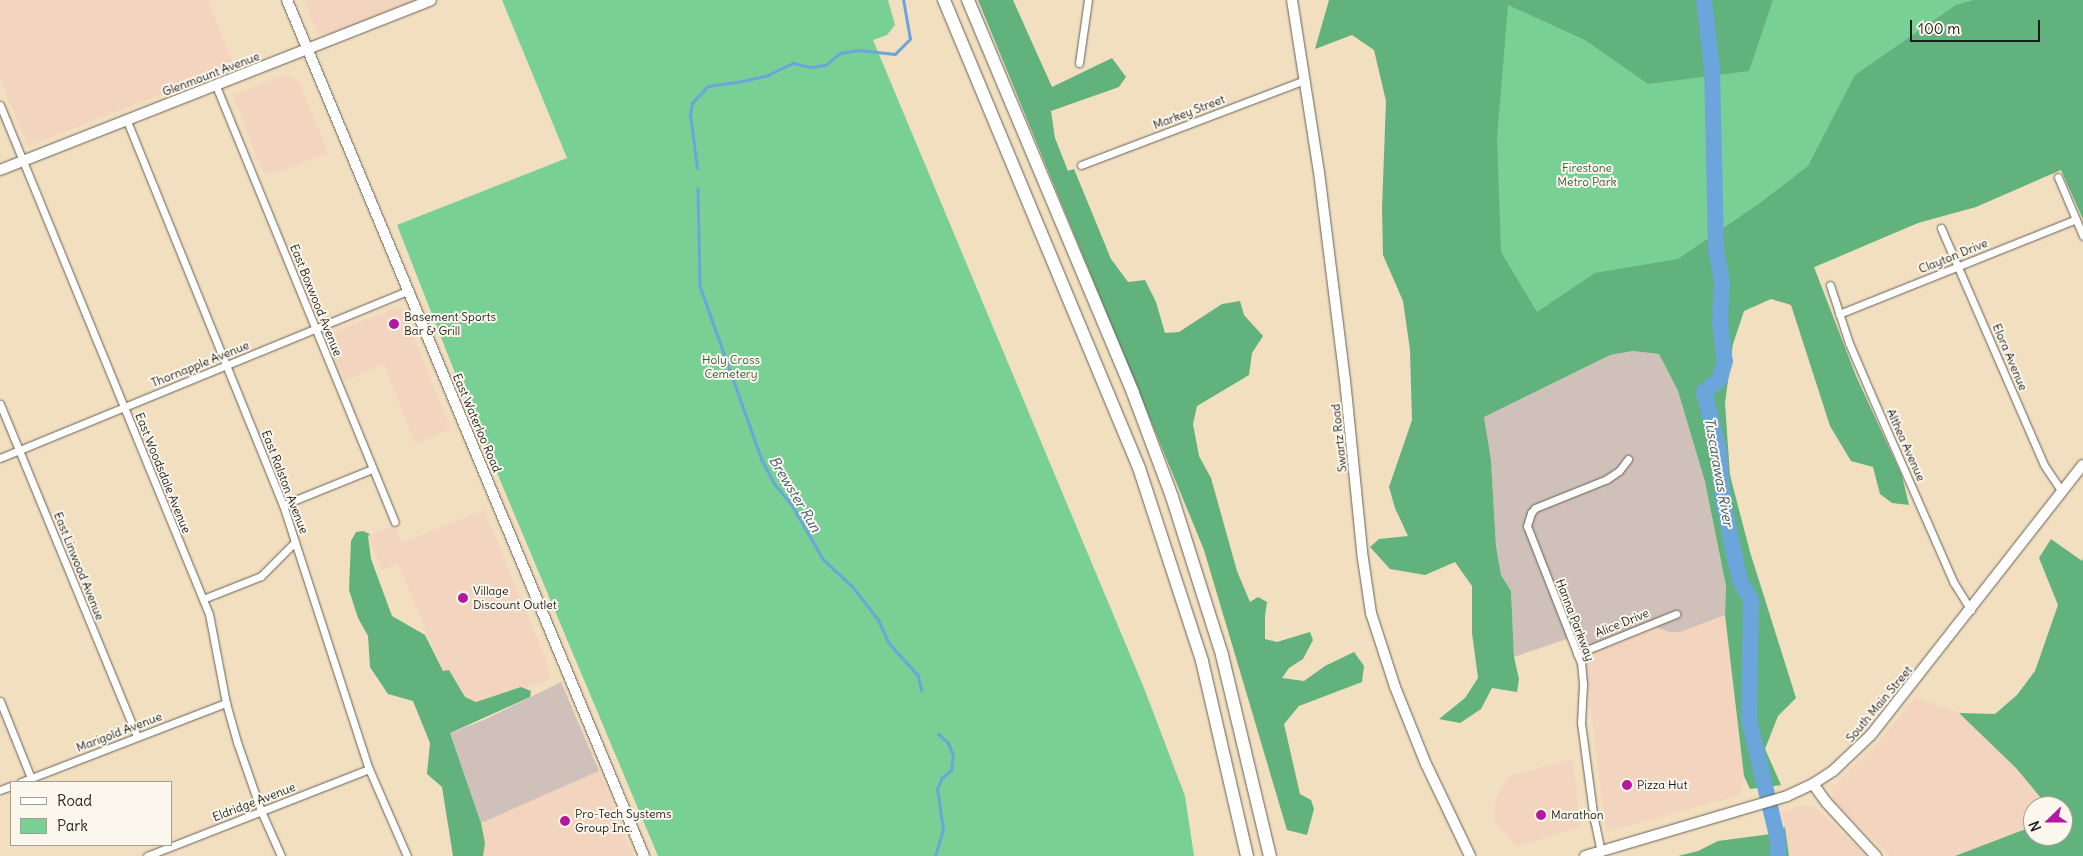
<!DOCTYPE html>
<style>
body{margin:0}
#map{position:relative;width:2083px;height:856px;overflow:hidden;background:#f1dfc0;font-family:Delius,sans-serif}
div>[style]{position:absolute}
.built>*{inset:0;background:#f3d4be}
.industrial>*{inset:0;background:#cfc0ba}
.green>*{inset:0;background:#78d095}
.forest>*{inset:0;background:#62b27e}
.stream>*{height:2.5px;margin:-1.25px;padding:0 1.25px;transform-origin:1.25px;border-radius:1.25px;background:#6ba5db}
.river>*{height:16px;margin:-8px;padding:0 8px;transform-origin:8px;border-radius:8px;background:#6ba5db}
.roads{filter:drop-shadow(0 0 1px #676055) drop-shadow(0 0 1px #676055)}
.street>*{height:7px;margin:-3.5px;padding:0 3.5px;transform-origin:3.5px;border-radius:3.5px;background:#fff}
.secondary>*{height:10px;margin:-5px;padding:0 5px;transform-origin:5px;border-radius:5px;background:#fff}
.highway>*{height:12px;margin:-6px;padding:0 6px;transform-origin:6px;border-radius:6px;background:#fff}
.dots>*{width:14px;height:14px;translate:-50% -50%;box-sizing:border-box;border:2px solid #fbf7ec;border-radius:50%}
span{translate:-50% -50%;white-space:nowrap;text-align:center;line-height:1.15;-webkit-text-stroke:4px #fbf7ec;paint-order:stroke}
.street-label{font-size:12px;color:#1c1c1c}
.park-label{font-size:12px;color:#3c5b46}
.poi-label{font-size:12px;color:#1c1c1c}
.left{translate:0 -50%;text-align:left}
.water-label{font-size:14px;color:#405a72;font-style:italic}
.legend{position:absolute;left:10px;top:781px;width:162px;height:65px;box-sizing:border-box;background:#fbf7ec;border:1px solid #a29f99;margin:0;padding:6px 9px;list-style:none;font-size:15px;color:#1c1c1c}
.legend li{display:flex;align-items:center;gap:10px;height:25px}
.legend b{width:25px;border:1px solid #a29f99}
.north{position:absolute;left:2023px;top:796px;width:50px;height:50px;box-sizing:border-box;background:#fbf7ec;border:1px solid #a29f99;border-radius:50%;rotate:248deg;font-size:14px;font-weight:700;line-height:20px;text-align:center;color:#1c1c1c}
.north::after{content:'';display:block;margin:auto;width:18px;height:22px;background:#b5179e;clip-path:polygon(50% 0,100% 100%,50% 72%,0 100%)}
.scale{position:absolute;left:1910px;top:20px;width:130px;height:22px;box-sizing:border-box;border:2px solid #1c1c1c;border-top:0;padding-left:6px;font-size:15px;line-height:18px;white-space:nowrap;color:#1c1c1c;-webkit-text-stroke:4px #fbf7ec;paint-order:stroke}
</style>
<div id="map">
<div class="built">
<div style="clip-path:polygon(0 0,208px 0,234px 66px,28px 146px,0 79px)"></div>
<div style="clip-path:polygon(304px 0,420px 0,327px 36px,318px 34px)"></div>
<div style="clip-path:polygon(286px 74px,299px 82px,328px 153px,270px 175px,262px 170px,233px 95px)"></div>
<div style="clip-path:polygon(396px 308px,402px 309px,451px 429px,415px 444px,384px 364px,345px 381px,326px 335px)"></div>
<div style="clip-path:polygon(484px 510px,547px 662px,550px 679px,467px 711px,443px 671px,398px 564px,382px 570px,368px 536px,394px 525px,402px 543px)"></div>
<div style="clip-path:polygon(1725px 615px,1744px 776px,1740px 795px,1606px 832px,1585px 662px,1589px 654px,1656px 627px,1670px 632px,1695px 627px)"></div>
<div style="clip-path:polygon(1915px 697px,1959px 713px,2016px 768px,2041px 798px,2038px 806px,2033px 806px,2031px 827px,1955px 856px,1891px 856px,1833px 801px,1832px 787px,1878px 743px)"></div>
<div style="clip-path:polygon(1573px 759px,1580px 827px,1517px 847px,1494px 821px,1496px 799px,1509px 776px)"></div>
<div style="clip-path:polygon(599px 771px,633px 856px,483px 856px,485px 843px,481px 823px)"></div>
<div style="clip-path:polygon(1802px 805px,1815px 807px,1866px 856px,1789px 856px,1782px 812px)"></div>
</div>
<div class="industrial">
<div style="clip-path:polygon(1633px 351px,1659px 354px,1678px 391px,1705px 482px,1726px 586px,1725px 615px,1680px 632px,1670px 632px,1656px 627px,1589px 654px,1576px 636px,1514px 657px,1511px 591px,1501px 575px,1496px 546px,1491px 460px,1484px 417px,1610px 355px)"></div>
<div style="clip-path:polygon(561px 682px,599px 771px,481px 823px,450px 733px,484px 720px)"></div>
</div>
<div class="green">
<div style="clip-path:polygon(502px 0,888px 0,895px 25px,887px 35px,873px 40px,1144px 688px,1185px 796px,1194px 856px,658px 856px,455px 373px,397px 225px,567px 158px)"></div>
<div style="clip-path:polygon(1388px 0,2083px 0,2064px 160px,1610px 355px,1443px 437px)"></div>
</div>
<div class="forest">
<div style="clip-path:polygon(978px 0,1013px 0,1052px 87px,1112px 58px,1126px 77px,1119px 87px,1051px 111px,1055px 138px,1068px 171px,1074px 169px,1111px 259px,1128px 282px,1145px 280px,1156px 302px,1165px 333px,1179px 332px,1222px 304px,1240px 301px,1244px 315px,1263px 336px,1252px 353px,1249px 375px,1197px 406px,1193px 424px,1199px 456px,1211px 478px,1237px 571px,1250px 602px,1258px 597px,1267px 602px,1265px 616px,1265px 639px,1277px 642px,1310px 632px,1313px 640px,1303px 659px,1289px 668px,1282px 678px,1304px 681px,1325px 666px,1354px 652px,1364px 666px,1362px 682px,1299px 706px,1284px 724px,1300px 794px,1311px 800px,1314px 809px,1307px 835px,1287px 830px,1204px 550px)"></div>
<div style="clip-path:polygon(1329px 0,1773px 0,1749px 71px,1648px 84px,1585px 40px,1508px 5px,1497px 138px,1501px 252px,1537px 312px,1595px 273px,1678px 259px,1760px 203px,1808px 166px,1855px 75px,1956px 5px,1974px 0,2083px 0,2083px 219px,2061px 170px,1976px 207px,1918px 223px,1814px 267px,1856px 376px,1902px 476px,1909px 505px,1892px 503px,1880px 494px,1873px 467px,1851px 461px,1830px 426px,1791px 305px,1771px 299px,1744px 311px,1733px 344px,1725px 403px,1730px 475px,1750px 552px,1796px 698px,1778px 716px,1765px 749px,1781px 785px,1750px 789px,1744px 776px,1725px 615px,1726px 586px,1705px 482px,1678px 391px,1659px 354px,1633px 351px,1610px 355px,1484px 417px,1491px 460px,1496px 546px,1501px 575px,1511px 591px,1514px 657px,1519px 679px,1517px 692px,1492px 688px,1481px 709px,1460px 723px,1439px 719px,1465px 698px,1478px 678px,1472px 633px,1472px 586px,1455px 562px,1425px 575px,1390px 569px,1370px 547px,1379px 539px,1408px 536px,1395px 508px,1389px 487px,1412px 420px,1410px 350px,1403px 301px,1383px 255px,1382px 208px,1386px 101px,1374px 50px,1352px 35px,1315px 49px)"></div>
<div style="clip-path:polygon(363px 531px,370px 534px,368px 536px,371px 559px,392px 616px,425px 635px,443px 671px,449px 670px,465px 697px,476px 702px,521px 687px,531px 691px,530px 697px,450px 733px,481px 823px,485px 843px,483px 856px,453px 856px,442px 787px,427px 774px,430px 743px,413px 701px,388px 694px,370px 667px,368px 636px,358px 618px,349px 590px,351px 541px,356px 532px)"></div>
<div style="clip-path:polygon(2051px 539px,2082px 561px,2083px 558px,2083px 856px,1955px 856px,2031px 827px,2033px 823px,2033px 836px,2063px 836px,2063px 806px,2038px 806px,2041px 798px,2016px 768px,1959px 713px,1995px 714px,2017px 695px,2035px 671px,2058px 605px,2039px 558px)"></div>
<div style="clip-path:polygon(1785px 827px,1789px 856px,1678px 856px,1698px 851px,1718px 841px,1771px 834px)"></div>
</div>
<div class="stream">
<div style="left:697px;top:168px;width:53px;rotate:-97.5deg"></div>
<div style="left:690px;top:115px;width:12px;rotate:-81deg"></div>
<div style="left:692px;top:103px;width:23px;rotate:-47deg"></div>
<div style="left:708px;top:86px;width:35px;rotate:-8deg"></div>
<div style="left:743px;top:81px;width:26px;rotate:-13deg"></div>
<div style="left:768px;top:75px;width:28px;rotate:-26deg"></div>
<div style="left:793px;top:63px;width:18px;rotate:13deg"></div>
<div style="left:811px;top:67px;width:15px;rotate:-8deg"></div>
<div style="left:826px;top:65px;width:18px;rotate:-41deg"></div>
<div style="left:840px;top:53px;width:18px;rotate:-9deg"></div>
<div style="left:858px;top:50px;width:37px;rotate:6deg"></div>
<div style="left:895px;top:54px;width:21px;rotate:-45deg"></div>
<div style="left:910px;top:39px;width:40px;rotate:-100deg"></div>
<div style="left:698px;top:189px;width:97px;rotate:88.8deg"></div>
<div style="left:700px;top:286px;width:185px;rotate:70.4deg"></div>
<div style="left:762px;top:460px;width:26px;rotate:62deg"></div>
<div style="left:774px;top:483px;width:28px;rotate:51deg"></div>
<div style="left:792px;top:505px;width:62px;rotate:60.1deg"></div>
<div style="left:823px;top:559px;width:40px;rotate:43deg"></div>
<div style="left:852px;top:586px;width:42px;rotate:51.8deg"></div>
<div style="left:878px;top:619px;width:26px;rotate:65deg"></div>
<div style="left:889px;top:643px;width:43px;rotate:47.8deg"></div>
<div style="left:918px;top:675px;width:16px;rotate:76deg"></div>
<div style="left:935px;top:856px;width:27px;rotate:-73deg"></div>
<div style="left:943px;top:830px;width:41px;rotate:-98.3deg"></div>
<div style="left:937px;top:789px;width:12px;rotate:-66deg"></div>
<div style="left:942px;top:778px;width:12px;rotate:-42deg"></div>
<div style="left:951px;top:770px;width:14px;rotate:-82deg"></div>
<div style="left:953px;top:756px;width:14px;rotate:-111deg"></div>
<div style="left:948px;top:743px;width:13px;rotate:-138deg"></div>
</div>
<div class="river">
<div style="left:1704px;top:0;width:69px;rotate:83.4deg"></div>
<div style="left:1712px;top:69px;width:181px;rotate:88.7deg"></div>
<div style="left:1716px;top:250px;width:31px;rotate:79deg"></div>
<div style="left:1722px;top:280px;width:43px;rotate:92.7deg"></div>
<div style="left:1720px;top:323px;width:38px;rotate:83deg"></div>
<div style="left:1725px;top:361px;width:19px;rotate:106deg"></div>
<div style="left:1720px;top:379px;width:21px;rotate:141deg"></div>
<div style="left:1704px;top:392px;width:57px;rotate:75.7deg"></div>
<div style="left:1718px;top:447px;width:53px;rotate:84.6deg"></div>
<div style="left:1723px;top:500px;width:55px;rotate:78.5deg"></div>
<div style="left:1734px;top:554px;width:28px;rotate:77deg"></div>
<div style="left:1740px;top:581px;width:22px;rotate:60deg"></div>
<div style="left:1751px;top:600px;width:120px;rotate:91deg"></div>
<div style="left:1749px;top:720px;width:123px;rotate:76.4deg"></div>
<div style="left:1778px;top:840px;width:16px;rotate:90deg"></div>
</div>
<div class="roads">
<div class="street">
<div style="left:1079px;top:63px;width:64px;rotate:-81.9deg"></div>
<div style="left:216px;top:86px;width:471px;rotate:67.7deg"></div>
<div style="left:0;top:105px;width:550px;rotate:67.68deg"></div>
<div style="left:209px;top:614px;width:91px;rotate:79.2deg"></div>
<div style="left:226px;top:703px;width:41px;rotate:74.2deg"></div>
<div style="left:237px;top:742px;width:73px;rotate:70.8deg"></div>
<div style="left:261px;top:811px;width:49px;rotate:66deg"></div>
<div style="left:127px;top:121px;width:414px;rotate:67.9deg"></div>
<div style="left:283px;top:505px;width:278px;rotate:72deg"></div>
<div style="left:369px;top:769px;width:95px;rotate:66.4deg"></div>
<div style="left:1081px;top:165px;width:240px;rotate:-20.8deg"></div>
<div style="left:2058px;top:177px;width:64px;rotate:67deg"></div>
<div style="left:1941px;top:228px;width:258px;rotate:66.5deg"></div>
<div style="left:2044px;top:465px;width:32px;rotate:56deg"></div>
<div style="left:1830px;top:285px;width:61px;rotate:71.9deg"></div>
<div style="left:1849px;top:343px;width:53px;rotate:66.8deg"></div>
<div style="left:1870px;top:392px;width:209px;rotate:66.3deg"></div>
<div style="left:1954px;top:583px;width:32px;rotate:58deg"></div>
<div style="left:1839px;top:314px;width:255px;rotate:-21.8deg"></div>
<div style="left:0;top:404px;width:360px;rotate:67.6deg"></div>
<div style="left:0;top:458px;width:442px;rotate:-22.3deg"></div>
<div style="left:283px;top:505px;width:96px;rotate:-22deg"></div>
<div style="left:203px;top:599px;width:62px;rotate:-21.6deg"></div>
<div style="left:261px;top:576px;width:48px;rotate:-45deg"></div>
<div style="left:1577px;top:654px;width:107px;rotate:-22deg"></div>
<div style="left:0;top:701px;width:83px;rotate:68.1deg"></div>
<div style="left:21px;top:782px;width:220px;rotate:-21.1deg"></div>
<div style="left:0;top:790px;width:12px;rotate:-20deg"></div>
<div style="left:1601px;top:852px;width:33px;rotate:-102deg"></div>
<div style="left:1594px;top:820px;width:98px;rotate:-97.6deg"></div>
<div style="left:1581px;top:723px;width:39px;rotate:-87deg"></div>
<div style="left:1583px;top:684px;width:21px;rotate:-95deg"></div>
<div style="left:1581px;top:663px;width:147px;rotate:-111.5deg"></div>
<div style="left:1527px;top:526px;width:14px;rotate:-73deg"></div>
<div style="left:1531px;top:513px;width:6px;rotate:-51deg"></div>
<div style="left:1535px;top:508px;width:78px;rotate:-21.9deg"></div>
<div style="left:1607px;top:479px;width:14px;rotate:-34deg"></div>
<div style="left:1619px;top:471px;width:15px;rotate:-53deg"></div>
<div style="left:147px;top:856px;width:238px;rotate:-21.4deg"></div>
</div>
<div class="secondary">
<div style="left:287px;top:0;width:927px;rotate:67.36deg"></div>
<div style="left:1292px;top:0;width:174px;rotate:81.1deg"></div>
<div style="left:1319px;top:172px;width:210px;rotate:82.9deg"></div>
<div style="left:1345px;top:380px;width:180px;rotate:84.3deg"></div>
<div style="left:1363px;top:559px;width:55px;rotate:81.6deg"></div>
<div style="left:1371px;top:613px;width:78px;rotate:72deg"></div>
<div style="left:1395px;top:687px;width:83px;rotate:68.1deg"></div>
<div style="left:1426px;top:764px;width:102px;rotate:64.4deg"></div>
<div style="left:0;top:170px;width:463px;rotate:-21.5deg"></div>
<div style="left:1813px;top:784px;width:22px;rotate:54deg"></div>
<div style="left:1826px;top:802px;width:74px;rotate:47.2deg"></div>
<div style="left:1585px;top:856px;width:211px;rotate:-16.5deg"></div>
<div style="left:1787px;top:796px;width:29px;rotate:-25deg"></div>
<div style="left:1813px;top:784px;width:24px;rotate:-33deg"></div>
<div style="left:1833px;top:771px;width:52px;rotate:-43.5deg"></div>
<div style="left:1871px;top:735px;width:343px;rotate:-51.9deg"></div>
</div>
<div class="highway">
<div style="left:944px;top:0;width:507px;rotate:67.38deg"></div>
<div style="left:1139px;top:468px;width:203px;rotate:71.9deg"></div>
<div style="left:1202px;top:661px;width:200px;rotate:77deg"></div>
<div style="left:968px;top:0;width:426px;rotate:67.2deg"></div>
<div style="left:1133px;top:393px;width:111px;rotate:69.4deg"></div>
<div style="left:1172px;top:497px;width:166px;rotate:72.4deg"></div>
<div style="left:1222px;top:655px;width:207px;rotate:76.6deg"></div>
</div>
</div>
<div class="dots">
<div style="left:394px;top:324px;background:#b5179e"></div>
<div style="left:463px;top:598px;background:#b5179e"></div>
<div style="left:1627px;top:785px;background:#b5179e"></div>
<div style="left:1541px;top:815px;background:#b5179e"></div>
<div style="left:565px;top:821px;background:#b5179e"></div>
</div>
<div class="street-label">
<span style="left:211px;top:74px;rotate:-21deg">Glenmount Avenue</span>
<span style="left:1189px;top:112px;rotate:-21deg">Markey Street</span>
<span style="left:1953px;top:256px;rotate:-22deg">Clayton Drive</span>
<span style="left:316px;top:300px;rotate:68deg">East Boxwood Avenue</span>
<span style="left:2010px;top:357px;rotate:67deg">Elora Avenue</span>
<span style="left:200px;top:364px;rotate:-22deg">Thornapple Avenue</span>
<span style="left:477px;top:423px;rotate:67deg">East Waterloo Road</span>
<span style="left:1339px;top:438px;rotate:-96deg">Swartz Road</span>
<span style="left:1906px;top:445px;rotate:66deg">Althea Avenue</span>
<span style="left:163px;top:473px;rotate:68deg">East Woodsdale Avenue</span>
<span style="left:285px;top:482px;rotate:69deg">East Ralston Avenue</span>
<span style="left:79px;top:566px;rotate:68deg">East Linwood Avenue</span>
<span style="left:1575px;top:620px;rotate:69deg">Hanna Parkway</span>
<span style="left:1622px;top:623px;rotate:-22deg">Alice Drive</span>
<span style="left:1879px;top:704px;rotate:-50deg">South Main Street</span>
<span style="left:119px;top:732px;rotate:-21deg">Marigold Avenue</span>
<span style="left:254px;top:802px;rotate:-21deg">Eldridge Avenue</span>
</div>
<div class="park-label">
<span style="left:1587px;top:175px">Firestone<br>Metro Park</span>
<span style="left:731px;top:367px">Holy Cross<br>Cemetery</span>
</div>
<div class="poi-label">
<span class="left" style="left:404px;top:324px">Basement Sports<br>Bar &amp; Grill</span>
<span class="left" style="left:473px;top:598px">Village<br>Discount Outlet</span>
<span class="left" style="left:1637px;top:785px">Pizza Hut</span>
<span class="left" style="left:575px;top:821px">Pro-Tech Systems<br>Group Inc.</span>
<span class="left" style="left:1551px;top:815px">Marathon</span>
</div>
<div class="water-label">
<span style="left:1719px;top:472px;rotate:80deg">Tuscarawas River</span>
<span style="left:795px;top:494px;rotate:59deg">Brewster Run</span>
</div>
<ul class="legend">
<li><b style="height:6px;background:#fff"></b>Road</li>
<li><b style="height:14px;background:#78d095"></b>Park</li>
</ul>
<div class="north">N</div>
<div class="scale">100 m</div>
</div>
